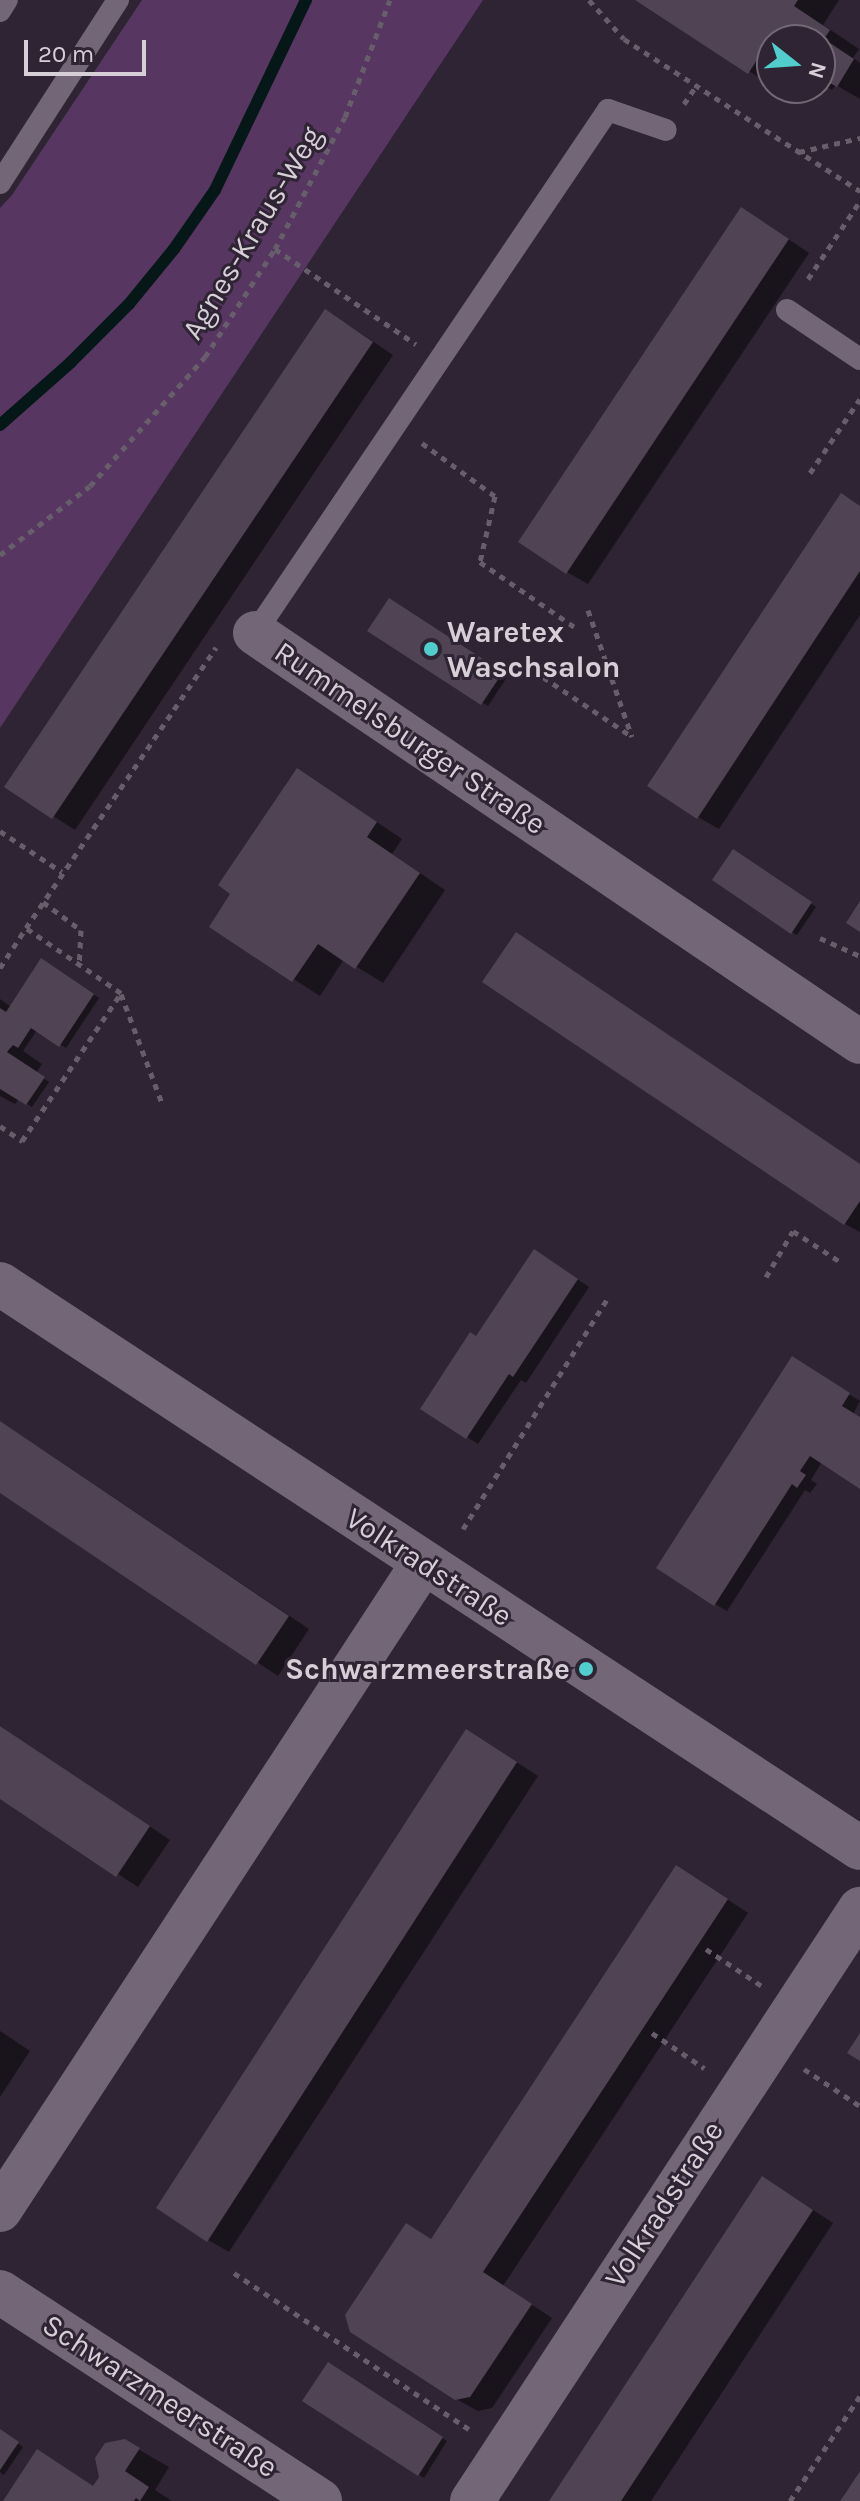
<!DOCTYPE html>
<meta charset="utf-8">
<style>
body{margin:0}
#map{position:relative;width:860px;height:2501px;overflow:hidden;background:#2f2433;font-family:Karla,sans-serif}
div>[style]{position:absolute}
.green>*{inset:0;background:#573762}
.shadow>*{inset:0;background:#0007}
.stream>*{height:12px;margin:-6px;padding:0 6px;transform-origin:6px;border-radius:6px;background:#061717}
.building>*{inset:0;background:#504454}
.path>*{height:5px;margin-top:-2.5px;transform-origin:0;background:repeating-linear-gradient(90deg,#685e6b 0 6px,transparent 0 12px)}
.lane>*{height:22px;margin:-11px;padding:0 11px;transform-origin:11px;border-radius:11px;background:#726677}
.street>*{height:44px;margin:-22px;padding:0 22px;transform-origin:22px;border-radius:22px;background:#726677}
.secondary>*{height:44px;margin:-22px;padding:0 22px;transform-origin:22px;border-radius:22px;background:#726677}
.dots>*{width:22px;height:22px;translate:-50% -50%;box-sizing:border-box;border:4px solid #2f2433;border-radius:50%}
span{translate:-50% -50%;white-space:nowrap;text-align:center;line-height:1.15;-webkit-text-stroke:6px #2f2433;paint-order:stroke}
.street-label{font-size:30px;color:#d6cfd8}
.poi-label{font-size:30px;color:#d6cfd8;font-weight:700}
.left{translate:0 -50%;text-align:left}
.right{translate:-100% -50%;text-align:right}
.north{position:absolute;left:756px;top:24px;width:80px;height:80px;box-sizing:border-box;background:#2f2433;border:2px solid #726875;border-radius:50%;rotate:107deg;font-size:22px;font-weight:700;line-height:32px;text-align:center;color:#d6cfd8}
.north::after{content:'';display:block;margin:auto;width:28px;height:36px;background:#52cdce;clip-path:polygon(50% 0,100% 100%,50% 72%,0 100%)}
.scale{position:absolute;left:24px;top:40px;width:122px;height:36px;box-sizing:border-box;border:4px solid #d6cfd8;border-top:0;padding-left:10px;font-size:24px;line-height:28px;white-space:nowrap;color:#d6cfd8;-webkit-text-stroke:6px #2f2433;paint-order:stroke}
</style>
<div id="map">
<div class="green">
<div style="clip-path:polygon(142px 0,483px 0,0 728px,0 208px,12px 195px)"></div>
</div>
<div class="shadow">
<div style="clip-path:polygon(639px 0,839px 0,823px 25px,859px 49px,853px 58px,860px 63px,860px 99px,836px 85px,832px 90px,820px 83px,820px 40px,772px 40px,772px 86px)"></div>
<div style="clip-path:polygon(763px 222px,809px 253px,588px 584px,567px 572px)"></div>
<div style="clip-path:polygon(347px 324px,393px 355px,75px 830px,7px 786px)"></div>
<div style="clip-path:polygon(860px 507px,860px 615px,719px 829px,698px 817px)"></div>
<div style="clip-path:polygon(389px 601px,507px 677px,488px 706px,370px 630px)"></div>
<div style="clip-path:polygon(323px 786px,402px 839px,392px 854px,445px 890px,383px 983px,344px 959px,320px 996px,212px 926px)"></div>
<div style="clip-path:polygon(739px 855px,816px 907px,797px 935px,792px 932px)"></div>
<div style="clip-path:polygon(42px 961px,99px 998px,66px 1048px,37px 1030px,23px 1051px,42px 1064px,36px 1073px,49px 1082px,32px 1107px,19px 1099px,15px 1104px,0 1096px,0 999px,11px 1007px)"></div>
<div style="clip-path:polygon(860px 1164px,860px 1232px,845px 1224px)"></div>
<div style="clip-path:polygon(546px 1258px,589px 1287px,526px 1383px,521px 1380px,478px 1444px,467px 1437px)"></div>
<div style="clip-path:polygon(804px 1366px,860px 1401px,853px 1414px,860px 1419px,860px 1487px,822px 1462px,811px 1480px,817px 1484px,810px 1493px,805px 1490px,727px 1611px,715px 1604px)"></div>
<div style="clip-path:polygon(0 1421px,309px 1629px,278px 1676px,0 1491px)"></div>
<div style="clip-path:polygon(0 1726px,170px 1840px,138px 1887px,0 1797px)"></div>
<div style="clip-path:polygon(488px 1744px,538px 1776px,229px 2252px,208px 2240px)"></div>
<div style="clip-path:polygon(698px 1880px,748px 1913px,503px 2286px,552px 2318px,492px 2408px,478px 2411px,456px 2399px,432px 2241px)"></div>
<div style="clip-path:polygon(0 2031px,30px 2051px,0 2097px)"></div>
<div style="clip-path:polygon(784px 2191px,833px 2223px,651px 2501px,551px 2501px)"></div>
<div style="clip-path:polygon(328px 2365px,447px 2441px,424px 2478px,305px 2401px)"></div>
<div style="clip-path:polygon(0 2431px,23px 2447px,4px 2475px,0 2472px)"></div>
<div style="clip-path:polygon(124px 2441px,169px 2467px,155px 2490px,172px 2501px,5px 2501px,38px 2452px,94px 2487px)"></div>
</div>
<div class="stream">
<div style="left:0;top:425px;width:94px;rotate:-41.5deg"></div>
<div style="left:70px;top:363px;width:83px;rotate:-45deg"></div>
<div style="left:129px;top:304px;width:71px;rotate:-50.7deg"></div>
<div style="left:174px;top:249px;width:72px;rotate:-55.2deg"></div>
<div style="left:215px;top:190px;width:211px;rotate:-64.4deg"></div>
</div>
<div class="building">
<div style="clip-path:polygon(635px 0,798px 0,794px 6px,830px 30px,824px 39px,854px 59px,837px 87px,820px 77px,820px 40px,772px 40px,772px 56px,763px 50px,748px 74px)"></div>
<div style="clip-path:polygon(741px 207px,789px 239px,566px 574px,518px 542px)"></div>
<div style="clip-path:polygon(325px 309px,373px 342px,52px 819px,4px 787px)"></div>
<div style="clip-path:polygon(841px 493px,860px 506px,860px 571px,697px 819px,647px 786px)"></div>
<div style="clip-path:polygon(389px 598px,503px 672px,481px 705px,367px 631px)"></div>
<div style="clip-path:polygon(297px 768px,377px 822px,367px 837px,420px 873px,355px 969px,318px 944px,292px 982px,209px 927px,230px 894px,218px 885px)"></div>
<div style="clip-path:polygon(733px 849px,812px 902px,791px 934px,712px 880px)"></div>
<div style="clip-path:polygon(860px 901px,860px 932px,846px 923px)"></div>
<div style="clip-path:polygon(516px 932px,860px 1164px,860px 1201px,844px 1225px,482px 982px)"></div>
<div style="clip-path:polygon(41px 958px,94px 994px,59px 1047px,31px 1028px,18px 1048px,13px 1045px,7px 1052px,45px 1077px,26px 1105px,0 1089px,0 1008px,6px 1012px)"></div>
<div style="clip-path:polygon(534px 1249px,578px 1279px,513px 1377px,509px 1374px,466px 1439px,420px 1409px,470px 1332px,476px 1336px)"></div>
<div style="clip-path:polygon(792px 1356px,850px 1393px,842px 1406px,860px 1417px,860px 1489px,810px 1456px,800px 1471px,806px 1475px,797px 1488px,792px 1484px,714px 1606px,656px 1568px)"></div>
<div style="clip-path:polygon(0 1421px,289px 1616px,256px 1665px,0 1493px)"></div>
<div style="clip-path:polygon(0 1726px,150px 1826px,116px 1877px,0 1799px)"></div>
<div style="clip-path:polygon(466px 1729px,517px 1762px,207px 2242px,156px 2208px)"></div>
<div style="clip-path:polygon(676px 1865px,728px 1899px,483px 2272px,532px 2304px,470px 2397px,455px 2400px,350px 2332px,345px 2315px,406px 2223px,431px 2239px)"></div>
<div style="clip-path:polygon(860px 2033px,860px 2061px,847px 2053px)"></div>
<div style="clip-path:polygon(762px 2176px,813px 2210px,621px 2501px,549px 2501px)"></div>
<div style="clip-path:polygon(328px 2362px,443px 2437px,418px 2476px,302px 2401px)"></div>
<div style="clip-path:polygon(0 2429px,19px 2442px,0 2470px)"></div>
<div style="clip-path:polygon(125px 2439px,140px 2448px,125px 2471px,149px 2487px,140px 2501px,136px 2498px,134px 2501px,3px 2501px,37px 2449px,93px 2486px,99px 2477px,95px 2458px,105px 2443px)"></div>
<div style="clip-path:polygon(860px 2471px,860px 2501px,840px 2501px,845px 2494px)"></div>
</div>
<div class="path">
<div style="left:589px;top:0;width:52px;rotate:48.1deg"></div>
<div style="left:624px;top:39px;width:281px;rotate:32.8deg"></div>
<div style="left:684px;top:104px;width:23px;rotate:-56deg"></div>
<div style="left:799px;top:152px;width:63px;rotate:-12.9deg"></div>
<div style="left:275px;top:249px;width:170px;rotate:34deg"></div>
<div style="left:808px;top:279px;width:94px;rotate:-56.3deg"></div>
<div style="left:422px;top:443px;width:90px;rotate:36deg"></div>
<div style="left:495px;top:496px;width:68px;rotate:102.8deg"></div>
<div style="left:480px;top:562px;width:116px;rotate:34.5deg"></div>
<div style="left:810px;top:473px;width:89px;rotate:-56deg"></div>
<div style="left:0;top:555px;width:113px;rotate:-37.5deg"></div>
<div style="left:90px;top:486px;width:173px;rotate:-48.3deg"></div>
<div style="left:205px;top:357px;width:129px;rotate:-57.1deg"></div>
<div style="left:275px;top:249px;width:149px;rotate:-62.1deg"></div>
<div style="left:345px;top:117px;width:125px;rotate:-69deg"></div>
<div style="left:588px;top:610px;width:134px;rotate:70.9deg"></div>
<div style="left:543px;top:677px;width:106px;rotate:33.8deg"></div>
<div style="left:0;top:831px;width:74px;rotate:33.5deg"></div>
<div style="left:43px;top:902px;width:47px;rotate:36.4deg"></div>
<div style="left:81px;top:930px;width:33px;rotate:93deg"></div>
<div style="left:820px;top:938px;width:44px;rotate:24.2deg"></div>
<div style="left:0;top:968px;width:48px;rotate:-57deg"></div>
<div style="left:121px;top:994px;width:116px;rotate:69.4deg"></div>
<div style="left:0;top:1126px;width:27px;rotate:34deg"></div>
<div style="left:22px;top:1141px;width:178px;rotate:-56.2deg"></div>
<div style="left:121px;top:993px;width:115px;rotate:-145.6deg"></div>
<div style="left:26px;top:928px;width:339px;rotate:-55.9deg"></div>
<div style="left:766px;top:1277px;width:53px;rotate:-59.6deg"></div>
<div style="left:793px;top:1231px;width:59px;rotate:33.1deg"></div>
<div style="left:463px;top:1529px;width:275px;rotate:-57.9deg"></div>
<div style="left:706px;top:1949px;width:67px;rotate:33.5deg"></div>
<div style="left:652px;top:2033px;width:63px;rotate:33.9deg"></div>
<div style="left:804px;top:2069px;width:67px;rotate:33.5deg"></div>
<div style="left:234px;top:2273px;width:282px;rotate:33.6deg"></div>
<div style="left:790px;top:2501px;width:126px;rotate:-56.3deg"></div>
</div>
<div class="lane">
<div style="left:0;top:11px;width:13px;rotate:-58deg"></div>
<div style="left:0;top:183px;width:218px;rotate:-57.2deg"></div>
<div style="left:787px;top:310px;width:88px;rotate:33.9deg"></div>
<div style="left:255px;top:633px;width:631px;rotate:-55.98deg"></div>
<div style="left:608px;top:110px;width:61px;rotate:19deg"></div>
</div>
<div class="street">
<div style="left:255px;top:633px;width:730px;rotate:34.06deg"></div>
<div style="left:0;top:2210px;width:773px;rotate:-56.82deg"></div>
<div style="left:0;top:2292px;width:382px;rotate:33.1deg"></div>
<div style="left:472px;top:2501px;width:708px;rotate:-56.76deg"></div>
</div>
<div class="secondary">
<div style="left:0;top:1284px;width:1028px;rotate:33.26deg"></div>
</div>
<div class="dots">
<div style="left:431px;top:649px;background:#52cdce"></div>
<div style="left:586px;top:1669px;background:#52cdce"></div>
</div>
<div class="street-label">
<span style="left:252px;top:233px;rotate:-59deg">Agnes-Kraus-Weg</span>
<span style="left:410px;top:738px;rotate:34deg">Rummelsburger Straße</span>
<span style="left:429px;top:1567px;rotate:33deg">Volkradstraße</span>
<span style="left:664px;top:2204px;rotate:-57deg">Volkradstraße</span>
<span style="left:160px;top:2396px;rotate:33deg">Schwarzmeerstraße</span>
</div>
<div class="poi-label">
<span class="left" style="left:447px;top:649px">Waretex<br>Waschsalon</span>
<span class="right" style="left:570px;top:1669px">Schwarzmeerstraße</span>
</div>
<div class="north">N</div>
<div class="scale">20 m</div>
</div>
